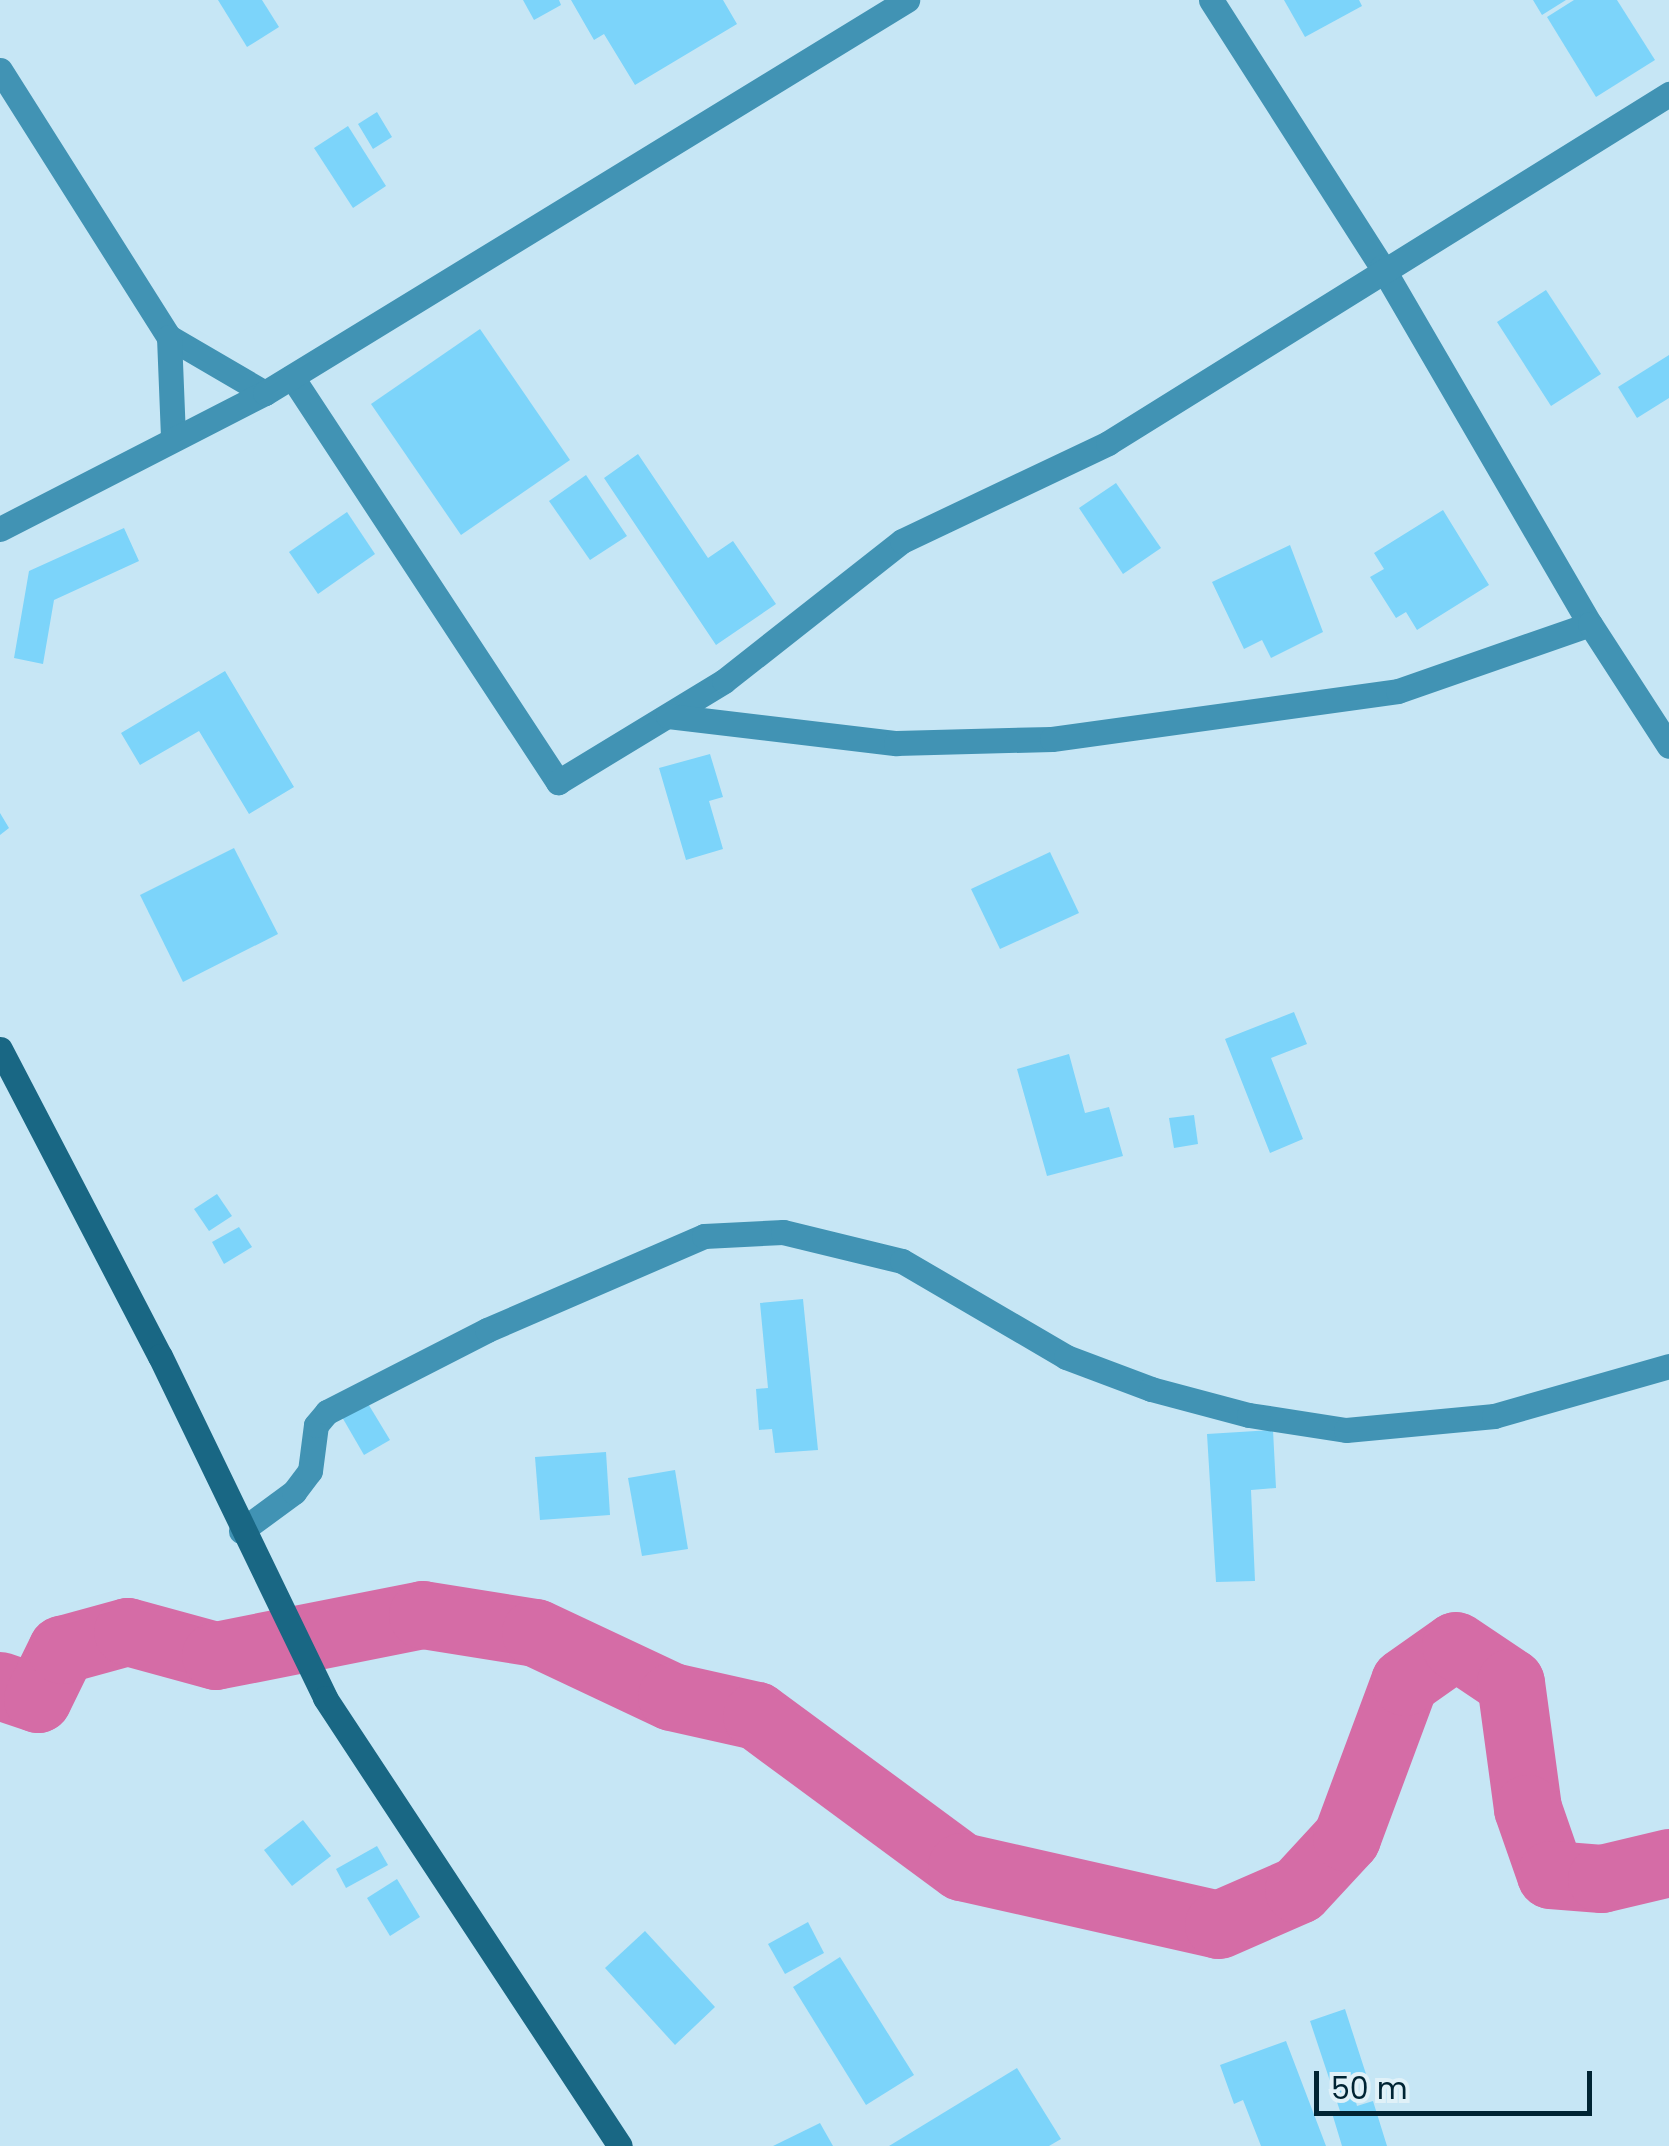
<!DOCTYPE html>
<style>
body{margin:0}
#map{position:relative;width:1669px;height:2146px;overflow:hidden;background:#c6e6f5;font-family:Poppins,sans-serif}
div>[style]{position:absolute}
.river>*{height:68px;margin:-34px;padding:0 34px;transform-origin:34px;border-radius:34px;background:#d56ca6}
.building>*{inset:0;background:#7cd4fa}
.street>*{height:25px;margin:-12.5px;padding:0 12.5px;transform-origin:12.5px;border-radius:12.5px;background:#4193b4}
.secondary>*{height:25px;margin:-12.5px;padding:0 12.5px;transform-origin:12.5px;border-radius:12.5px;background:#196784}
span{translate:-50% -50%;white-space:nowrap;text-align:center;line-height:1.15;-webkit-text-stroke:8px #e0f1f8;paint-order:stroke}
.scale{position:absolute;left:1314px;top:2071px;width:278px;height:45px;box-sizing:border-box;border:5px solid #002433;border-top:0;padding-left:12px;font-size:30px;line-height:35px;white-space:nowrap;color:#002433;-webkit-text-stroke:8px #e0f1f8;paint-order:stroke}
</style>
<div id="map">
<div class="river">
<div style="left:0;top:1686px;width:40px;rotate:18.9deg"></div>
<div style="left:38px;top:1699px;width:55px;rotate:-63.9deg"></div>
<div style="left:62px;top:1650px;width:68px;rotate:-15.3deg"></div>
<div style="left:128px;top:1632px;width:91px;rotate:15.3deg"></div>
<div style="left:216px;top:1656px;width:211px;rotate:-11.2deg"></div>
<div style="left:423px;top:1615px;width:114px;rotate:9.1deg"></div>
<div style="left:536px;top:1633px;width:150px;rotate:25.2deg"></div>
<div style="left:672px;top:1697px;width:87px;rotate:12.6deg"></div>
<div style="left:757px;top:1716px;width:255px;rotate:36.4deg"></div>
<div style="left:962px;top:1867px;width:263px;rotate:12.7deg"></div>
<div style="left:1219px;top:1925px;width:87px;rotate:-23.6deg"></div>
<div style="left:1299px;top:1890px;width:71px;rotate:-47.3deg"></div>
<div style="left:1347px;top:1838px;width:166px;rotate:-69.6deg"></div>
<div style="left:1405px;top:1682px;width:62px;rotate:-35.2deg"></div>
<div style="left:1456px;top:1646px;width:66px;rotate:33.9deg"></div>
<div style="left:1511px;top:1683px;width:127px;rotate:82.3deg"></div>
<div style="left:1528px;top:1809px;width:70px;rotate:70.8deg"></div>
<div style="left:1551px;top:1875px;width:51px;rotate:4.5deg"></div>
<div style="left:1602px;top:1879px;width:69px;rotate:-13.4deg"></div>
</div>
<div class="building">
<div style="clip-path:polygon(218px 0,262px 0,279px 27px,247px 47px)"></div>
<div style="clip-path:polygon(523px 0,559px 0,561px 5px,534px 20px)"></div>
<div style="clip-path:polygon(571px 0,723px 0,737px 24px,635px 85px,604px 34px,594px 40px)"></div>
<div style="clip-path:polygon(1284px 0,1359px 0,1362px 6px,1305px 37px)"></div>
<div style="clip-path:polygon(1533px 0,1566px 0,1542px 15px)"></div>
<div style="clip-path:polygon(1574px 0,1617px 0,1655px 60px,1596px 97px,1547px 17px)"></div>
<div style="clip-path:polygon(377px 112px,392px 137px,373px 149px,358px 124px)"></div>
<div style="clip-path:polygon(348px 126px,386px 186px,353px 208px,314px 148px)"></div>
<div style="clip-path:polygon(1546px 290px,1601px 374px,1551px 406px,1497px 322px)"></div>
<div style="clip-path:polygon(480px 329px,570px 460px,461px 535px,371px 404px)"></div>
<div style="clip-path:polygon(1669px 355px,1669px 398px,1637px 418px,1618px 387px)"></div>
<div style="clip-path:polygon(638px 454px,708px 558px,733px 541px,776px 604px,716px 645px,604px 478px)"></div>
<div style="clip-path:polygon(586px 475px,627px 536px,590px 560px,549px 501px)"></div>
<div style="clip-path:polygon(1116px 483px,1161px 548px,1123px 574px,1079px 508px)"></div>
<div style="clip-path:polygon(1443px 510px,1489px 585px,1417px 630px,1406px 612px,1396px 618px,1370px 577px,1384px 569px,1374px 553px)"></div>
<div style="clip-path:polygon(347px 512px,375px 554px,318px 594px,289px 552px)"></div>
<div style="clip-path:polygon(124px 528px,139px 561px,54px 600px,43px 664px,14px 658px,29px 571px)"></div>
<div style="clip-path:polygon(1290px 545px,1323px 632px,1271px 658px,1262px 640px,1244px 649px,1212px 582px)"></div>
<div style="clip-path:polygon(225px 671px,294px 787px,249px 814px,199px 731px,140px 765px,121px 733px)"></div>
<div style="clip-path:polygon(710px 754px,723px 797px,709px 801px,723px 849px,686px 860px,659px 768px)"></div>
<div style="clip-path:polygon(0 813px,9px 828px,0 835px)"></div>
<div style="clip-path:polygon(234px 848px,278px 934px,183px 982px,140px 895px)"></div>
<div style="clip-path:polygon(1050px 852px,1079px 913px,1000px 949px,971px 889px)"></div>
<div style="clip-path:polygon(1294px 1012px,1307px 1044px,1271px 1058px,1303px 1139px,1270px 1153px,1225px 1039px)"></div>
<div style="clip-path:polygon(1069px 1054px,1085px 1113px,1109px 1107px,1123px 1156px,1047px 1176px,1017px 1069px)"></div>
<div style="clip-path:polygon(1194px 1115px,1198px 1144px,1174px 1148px,1169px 1118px)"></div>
<div style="clip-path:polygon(217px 1194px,232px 1216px,209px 1231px,194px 1209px)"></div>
<div style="clip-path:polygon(239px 1227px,252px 1247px,224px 1264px,212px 1242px)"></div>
<div style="clip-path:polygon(803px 1299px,818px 1450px,775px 1453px,772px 1429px,759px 1430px,756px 1389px,768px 1388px,760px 1303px)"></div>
<div style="clip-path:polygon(367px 1402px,390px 1440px,364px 1455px,342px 1417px)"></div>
<div style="clip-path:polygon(1273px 1430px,1276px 1488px,1251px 1490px,1255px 1581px,1216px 1582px,1207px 1434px)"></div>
<div style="clip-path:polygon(606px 1452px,610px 1515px,540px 1520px,535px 1457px)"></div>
<div style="clip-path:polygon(675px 1470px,688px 1549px,642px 1556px,628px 1478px)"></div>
<div style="clip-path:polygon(303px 1820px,331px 1856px,292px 1886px,264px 1850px)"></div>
<div style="clip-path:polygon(377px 1846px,388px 1865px,346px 1888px,336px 1869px)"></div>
<div style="clip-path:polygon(397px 1879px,420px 1917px,390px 1936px,367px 1898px)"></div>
<div style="clip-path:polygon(808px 1922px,824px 1953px,785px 1974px,768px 1944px)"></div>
<div style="clip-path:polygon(645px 1931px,715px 2007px,675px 2045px,605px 1968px)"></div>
<div style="clip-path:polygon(840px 1957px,914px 2075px,866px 2105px,793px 1987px)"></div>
<div style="clip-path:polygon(1345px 2009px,1366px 2074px,1350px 2079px,1357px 2106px,1373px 2101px,1387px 2146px,1342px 2146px,1332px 2113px,1340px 2111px,1310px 2021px)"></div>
<div style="clip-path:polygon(1286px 2041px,1326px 2146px,1261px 2146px,1243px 2100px,1234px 2104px,1220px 2065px)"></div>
<div style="clip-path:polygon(1017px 2068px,1061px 2139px,1049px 2146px,889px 2146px)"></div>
<div style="clip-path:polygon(820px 2123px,833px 2146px,773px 2146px)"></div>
</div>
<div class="street">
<div style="left:1211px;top:0;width:317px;rotate:57.4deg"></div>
<div style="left:1382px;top:267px;width:413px;rotate:59.8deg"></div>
<div style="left:0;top:70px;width:316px;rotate:57.7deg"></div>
<div style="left:169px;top:337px;width:111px;rotate:30.3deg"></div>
<div style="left:169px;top:337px;width:101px;rotate:87.7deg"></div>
<div style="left:292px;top:377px;width:485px;rotate:56.7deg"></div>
<div style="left:558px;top:782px;width:194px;rotate:-31.3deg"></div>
<div style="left:724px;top:681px;width:226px;rotate:-38.2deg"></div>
<div style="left:902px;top:541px;width:228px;rotate:-25.4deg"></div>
<div style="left:1108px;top:443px;width:661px;rotate:-31.89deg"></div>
<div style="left:0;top:529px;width:298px;rotate:-27.2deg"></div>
<div style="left:265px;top:393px;width:753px;rotate:-31.47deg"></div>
<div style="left:668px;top:716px;width:230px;rotate:6.8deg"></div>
<div style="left:896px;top:743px;width:156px;rotate:-1.5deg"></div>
<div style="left:1052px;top:739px;width:349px;rotate:-7.9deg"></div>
<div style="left:1398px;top:691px;width:203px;rotate:-19.2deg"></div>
<div style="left:1590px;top:624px;width:145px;rotate:57.1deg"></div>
<div style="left:241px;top:1531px;width:66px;rotate:-36.3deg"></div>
<div style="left:294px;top:1492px;width:26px;rotate:-53deg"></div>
<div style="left:310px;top:1471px;width:46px;rotate:-82.6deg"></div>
<div style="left:316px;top:1425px;width:17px;rotate:-50deg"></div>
<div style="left:327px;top:1412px;width:180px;rotate:-27.1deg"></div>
<div style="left:487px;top:1330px;width:236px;rotate:-23.4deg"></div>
<div style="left:704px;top:1236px;width:79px;rotate:-2.9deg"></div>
<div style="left:783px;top:1232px;width:122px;rotate:13.7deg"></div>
<div style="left:902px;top:1261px;width:190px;rotate:30.3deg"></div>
<div style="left:1066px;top:1357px;width:91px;rotate:20.6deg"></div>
<div style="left:1151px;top:1389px;width:101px;rotate:14.9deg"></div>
<div style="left:1249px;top:1415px;width:98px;rotate:8.8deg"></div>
<div style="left:1346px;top:1430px;width:149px;rotate:-5.4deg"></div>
<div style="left:1494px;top:1416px;width:182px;rotate:-15.9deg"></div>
</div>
<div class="secondary">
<div style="left:0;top:1049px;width:346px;rotate:62.5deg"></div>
<div style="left:160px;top:1356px;width:380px;rotate:64.2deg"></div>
<div style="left:325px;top:1698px;width:536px;rotate:56.64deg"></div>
</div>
<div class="scale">50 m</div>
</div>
